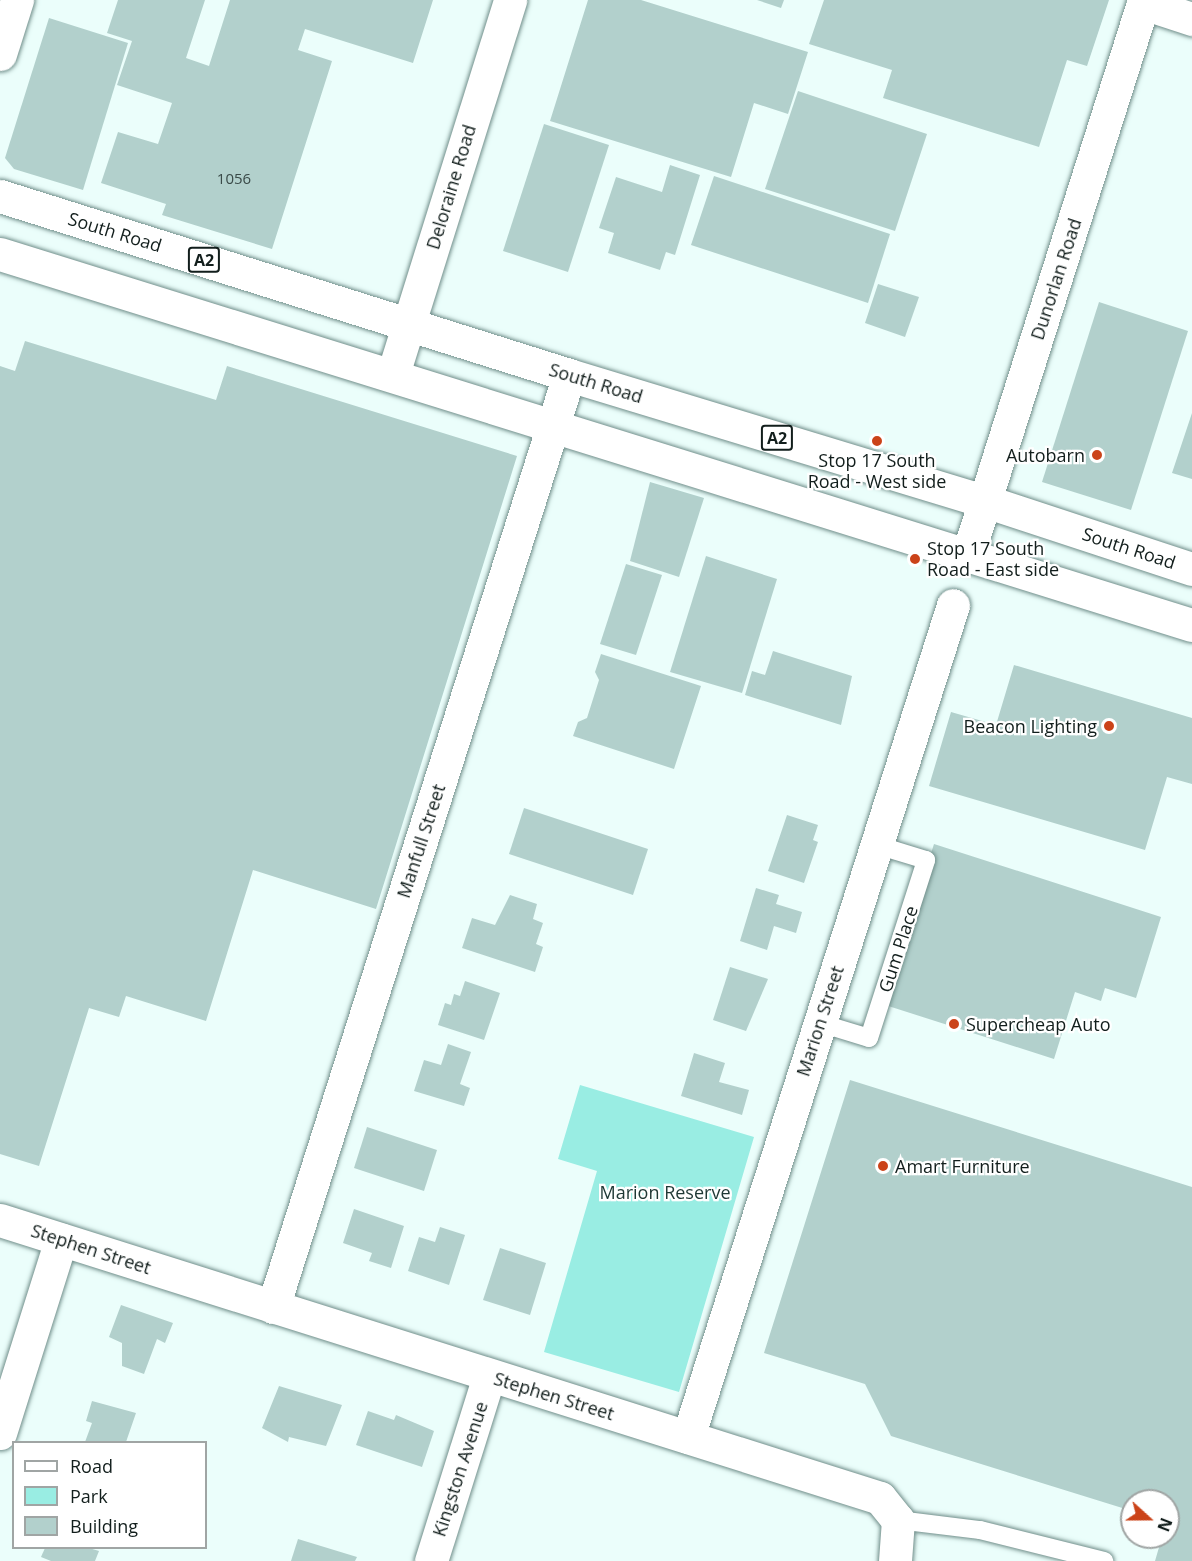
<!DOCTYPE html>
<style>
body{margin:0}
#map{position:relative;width:1192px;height:1561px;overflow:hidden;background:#ebfefb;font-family:"Open Sans",sans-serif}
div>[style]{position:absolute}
.green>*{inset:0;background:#99ede3}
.building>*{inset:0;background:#b2d0cc}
.roads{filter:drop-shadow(0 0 2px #708e8a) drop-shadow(0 0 2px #708e8a)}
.lane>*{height:18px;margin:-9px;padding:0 9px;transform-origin:9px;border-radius:9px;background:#fff}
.street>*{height:33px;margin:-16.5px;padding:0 16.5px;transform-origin:16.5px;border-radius:16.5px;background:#fff}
.highway>*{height:33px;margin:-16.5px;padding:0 16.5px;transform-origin:16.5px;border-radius:16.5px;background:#fff}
.dots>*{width:16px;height:16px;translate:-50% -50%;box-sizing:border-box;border:3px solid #fff;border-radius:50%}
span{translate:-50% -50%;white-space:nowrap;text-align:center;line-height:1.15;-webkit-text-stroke:4.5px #fff;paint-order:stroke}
.number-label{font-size:15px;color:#3a4a48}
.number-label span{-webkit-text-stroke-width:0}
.shield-label span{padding:2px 4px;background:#fff;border:2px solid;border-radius:4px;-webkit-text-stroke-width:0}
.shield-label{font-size:16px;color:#121e1c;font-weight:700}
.street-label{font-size:18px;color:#121e1c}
.poi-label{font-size:18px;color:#121e1c}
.right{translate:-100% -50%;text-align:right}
.left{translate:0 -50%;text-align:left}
.park-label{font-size:18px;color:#1f3835}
.legend{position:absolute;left:12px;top:1441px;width:195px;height:108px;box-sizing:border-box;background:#fff;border:2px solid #a0a5a4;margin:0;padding:8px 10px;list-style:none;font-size:18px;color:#121e1c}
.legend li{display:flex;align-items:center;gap:12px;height:30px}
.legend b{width:30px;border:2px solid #a0a5a4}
.north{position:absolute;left:1120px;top:1489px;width:60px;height:60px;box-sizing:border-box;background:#fff;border:2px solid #a0a5a4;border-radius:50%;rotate:111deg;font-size:16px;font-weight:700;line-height:24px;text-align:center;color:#121e1c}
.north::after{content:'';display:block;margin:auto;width:21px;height:27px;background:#cb4319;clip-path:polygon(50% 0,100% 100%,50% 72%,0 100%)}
</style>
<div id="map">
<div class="green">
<div style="clip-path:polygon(580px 1085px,754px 1137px,679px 1392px,544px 1352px,597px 1171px,558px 1159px)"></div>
</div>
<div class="building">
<div style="clip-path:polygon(118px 0,205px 0,186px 58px,209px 66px,230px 0,433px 0,413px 63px,305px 29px,298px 50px,332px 61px,272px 249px,162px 215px,166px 204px,101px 183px,118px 132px,158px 144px,172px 103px,117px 85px,132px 41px,107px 33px)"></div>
<div style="clip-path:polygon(588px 0,641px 0,808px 52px,788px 114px,754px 103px,731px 177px,550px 121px)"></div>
<div style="clip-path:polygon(757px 0,784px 0,781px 8px)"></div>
<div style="clip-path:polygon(824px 0,1109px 0,1087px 66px,1067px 60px,1039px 147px,883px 98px,892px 70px,809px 44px)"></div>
<div style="clip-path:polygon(49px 18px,128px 43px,83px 190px,14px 169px,5px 158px)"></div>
<div style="clip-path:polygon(798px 91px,927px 134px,895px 231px,765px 189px)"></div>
<div style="clip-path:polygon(544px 124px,609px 145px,568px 272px,503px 251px)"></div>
<div style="clip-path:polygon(670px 165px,700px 175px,675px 255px,666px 252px,660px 270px,608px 253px,614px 233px,599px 228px,616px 177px,662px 192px)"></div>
<div style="clip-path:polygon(714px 176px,890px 234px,868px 303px,691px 245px)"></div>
<div style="clip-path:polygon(878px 284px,919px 297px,905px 337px,865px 323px)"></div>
<div style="clip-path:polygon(1099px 302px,1188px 331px,1131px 510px,1042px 482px)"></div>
<div style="clip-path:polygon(25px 341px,216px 400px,227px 366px,517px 456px,376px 909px,253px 870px,206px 1021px,126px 996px,119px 1017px,89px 1008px,39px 1166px,0 1154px,0 366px,15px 371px)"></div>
<div style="clip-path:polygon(1192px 413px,1192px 479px,1172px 473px)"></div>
<div style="clip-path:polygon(650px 482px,704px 498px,679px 577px,630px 561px)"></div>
<div style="clip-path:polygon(706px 556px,777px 579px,742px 693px,670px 672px)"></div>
<div style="clip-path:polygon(626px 564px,662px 575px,636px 655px,600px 644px)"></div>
<div style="clip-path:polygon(773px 651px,852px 676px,841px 725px,745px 695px,752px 671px,765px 675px)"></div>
<div style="clip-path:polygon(601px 654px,701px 686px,674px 769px,573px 736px,578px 722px,587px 718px,599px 680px,595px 672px)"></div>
<div style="clip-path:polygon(1014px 665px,1192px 718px,1192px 784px,1167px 777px,1145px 850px,929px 786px,951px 712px,996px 725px)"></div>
<div style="clip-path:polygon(524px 808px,648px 849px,633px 895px,509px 854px)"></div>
<div style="clip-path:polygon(787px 815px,818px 825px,813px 840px,818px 842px,804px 883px,768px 871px)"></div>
<div style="clip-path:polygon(934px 844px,1161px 917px,1136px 998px,1105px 988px,1101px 1001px,1075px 992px,1054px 1059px,882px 1004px)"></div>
<div style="clip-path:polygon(756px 888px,779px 895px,776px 904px,802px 912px,796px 933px,774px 926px,767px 950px,740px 941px)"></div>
<div style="clip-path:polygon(510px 895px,537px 904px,533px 919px,543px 923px,536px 944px,543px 947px,535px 972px,462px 948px,472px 918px,495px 925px)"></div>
<div style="clip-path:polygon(730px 967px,768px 979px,746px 1031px,713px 1020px)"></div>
<div style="clip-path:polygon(465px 981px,500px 993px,484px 1040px,438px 1025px,445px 1003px,451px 1005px,454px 994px,460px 996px)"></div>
<div style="clip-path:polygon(448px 1044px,471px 1052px,460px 1084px,470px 1088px,464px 1106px,414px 1091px,424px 1060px,441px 1065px)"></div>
<div style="clip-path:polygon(694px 1053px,725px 1063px,719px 1082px,749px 1090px,742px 1115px,681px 1096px)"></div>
<div style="clip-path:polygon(850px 1080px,1192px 1187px,1192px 1561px,1155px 1561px,1162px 1537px,1168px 1537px,1168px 1501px,1132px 1501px,1132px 1511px,891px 1436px,865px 1384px,764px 1353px)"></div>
<div style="clip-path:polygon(367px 1127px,437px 1150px,424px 1191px,354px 1168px)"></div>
<div style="clip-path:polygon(354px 1209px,404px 1226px,391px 1268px,369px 1261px,372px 1253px,343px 1243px)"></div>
<div style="clip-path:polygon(440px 1227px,465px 1235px,449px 1285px,408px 1271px,419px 1237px,435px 1242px)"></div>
<div style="clip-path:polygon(500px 1248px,546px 1263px,530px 1315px,483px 1300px)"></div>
<div style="clip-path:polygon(121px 1305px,173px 1323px,165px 1343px,157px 1339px,144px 1374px,122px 1366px,122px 1343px,109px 1337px)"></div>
<div style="clip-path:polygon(279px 1386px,342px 1405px,326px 1446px,289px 1437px,288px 1442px,262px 1428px)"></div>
<div style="clip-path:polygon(92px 1401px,136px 1413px,126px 1442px,85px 1442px,92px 1423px,86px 1421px)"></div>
<div style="clip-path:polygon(368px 1411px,394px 1420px,396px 1415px,434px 1431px,422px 1467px,356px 1445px)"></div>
<div style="clip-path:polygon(298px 1539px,357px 1557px,355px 1561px,291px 1561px)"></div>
<div style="clip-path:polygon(45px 1548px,89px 1548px,99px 1551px,95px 1561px,51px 1561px,41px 1557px)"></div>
</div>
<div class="roads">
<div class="lane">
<div style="left:820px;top:1023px;width:51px;rotate:17deg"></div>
<div style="left:869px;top:1038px;width:187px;rotate:-72.2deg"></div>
<div style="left:926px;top:860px;width:51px;rotate:-163deg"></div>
<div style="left:898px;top:1520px;width:83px;rotate:7deg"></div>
<div style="left:980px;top:1530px;width:128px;rotate:14deg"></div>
</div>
<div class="street">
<div style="left:1143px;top:3px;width:52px;rotate:18.1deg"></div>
<div style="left:0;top:54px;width:57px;rotate:-72.5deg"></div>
<div style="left:393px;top:374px;width:392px;rotate:-72.6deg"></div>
<div style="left:967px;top:557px;width:584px;rotate:-72.37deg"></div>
<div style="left:0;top:1220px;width:923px;rotate:17.53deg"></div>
<div style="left:880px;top:1498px;width:28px;rotate:51deg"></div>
<div style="left:898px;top:1520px;width:41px;rotate:94.2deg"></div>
<div style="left:273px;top:1307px;width:978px;rotate:-72.38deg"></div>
<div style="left:0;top:1433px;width:203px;rotate:-72.5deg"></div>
<div style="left:688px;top:1437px;width:873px;rotate:-72.33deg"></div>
<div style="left:431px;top:1561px;width:194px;rotate:-72.6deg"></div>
</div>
<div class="highway">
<div style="left:0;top:196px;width:596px;rotate:17.46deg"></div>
<div style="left:569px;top:375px;width:435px;rotate:16.9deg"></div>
<div style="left:985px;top:501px;width:218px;rotate:18.2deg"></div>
<div style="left:0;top:254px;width:1248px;rotate:17.29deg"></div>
</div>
</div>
<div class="dots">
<div style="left:877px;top:441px;background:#cb4319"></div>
<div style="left:1097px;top:455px;background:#cb4319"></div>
<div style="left:915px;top:559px;background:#cb4319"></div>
<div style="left:1109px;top:726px;background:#cb4319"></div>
<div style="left:954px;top:1024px;background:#cb4319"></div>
<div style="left:883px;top:1166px;background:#cb4319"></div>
</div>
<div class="number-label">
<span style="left:234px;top:179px">1056</span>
</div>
<div class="shield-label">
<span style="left:204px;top:260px">A2</span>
<span style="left:777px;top:438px">A2</span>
</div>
<div class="street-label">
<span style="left:451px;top:187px;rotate:-73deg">Deloraine Road</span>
<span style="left:115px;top:232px;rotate:17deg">South Road</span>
<span style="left:1056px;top:279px;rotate:-72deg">Dunorlan Road</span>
<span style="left:596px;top:383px;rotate:17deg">South Road</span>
<span style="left:1129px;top:548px;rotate:18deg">South Road</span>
<span style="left:421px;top:841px;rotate:-72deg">Manfull Street</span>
<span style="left:898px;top:949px;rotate:-72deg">Gum Place</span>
<span style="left:820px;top:1021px;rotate:-72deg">Marion Street</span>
<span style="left:91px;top:1249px;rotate:18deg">Stephen Street</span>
<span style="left:554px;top:1396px;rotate:17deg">Stephen Street</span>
<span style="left:460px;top:1469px;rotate:-72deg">Kingston Avenue</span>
</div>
<div class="poi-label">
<span class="right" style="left:1085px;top:455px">Autobarn</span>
<span style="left:877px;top:471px">Stop 17 South<br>Road - West side</span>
<span class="left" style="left:927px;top:559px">Stop 17 South<br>Road - East side</span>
<span class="right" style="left:1097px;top:726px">Beacon Lighting</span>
<span class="left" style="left:966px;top:1024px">Supercheap Auto</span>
<span class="left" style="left:895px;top:1166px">Amart Furniture</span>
</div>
<div class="park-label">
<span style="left:665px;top:1192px">Marion Reserve</span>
</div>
<ul class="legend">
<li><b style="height:8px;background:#fff"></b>Road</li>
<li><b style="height:16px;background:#99ede3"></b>Park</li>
<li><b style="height:16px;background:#b2d0cc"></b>Building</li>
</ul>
<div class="north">N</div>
</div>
